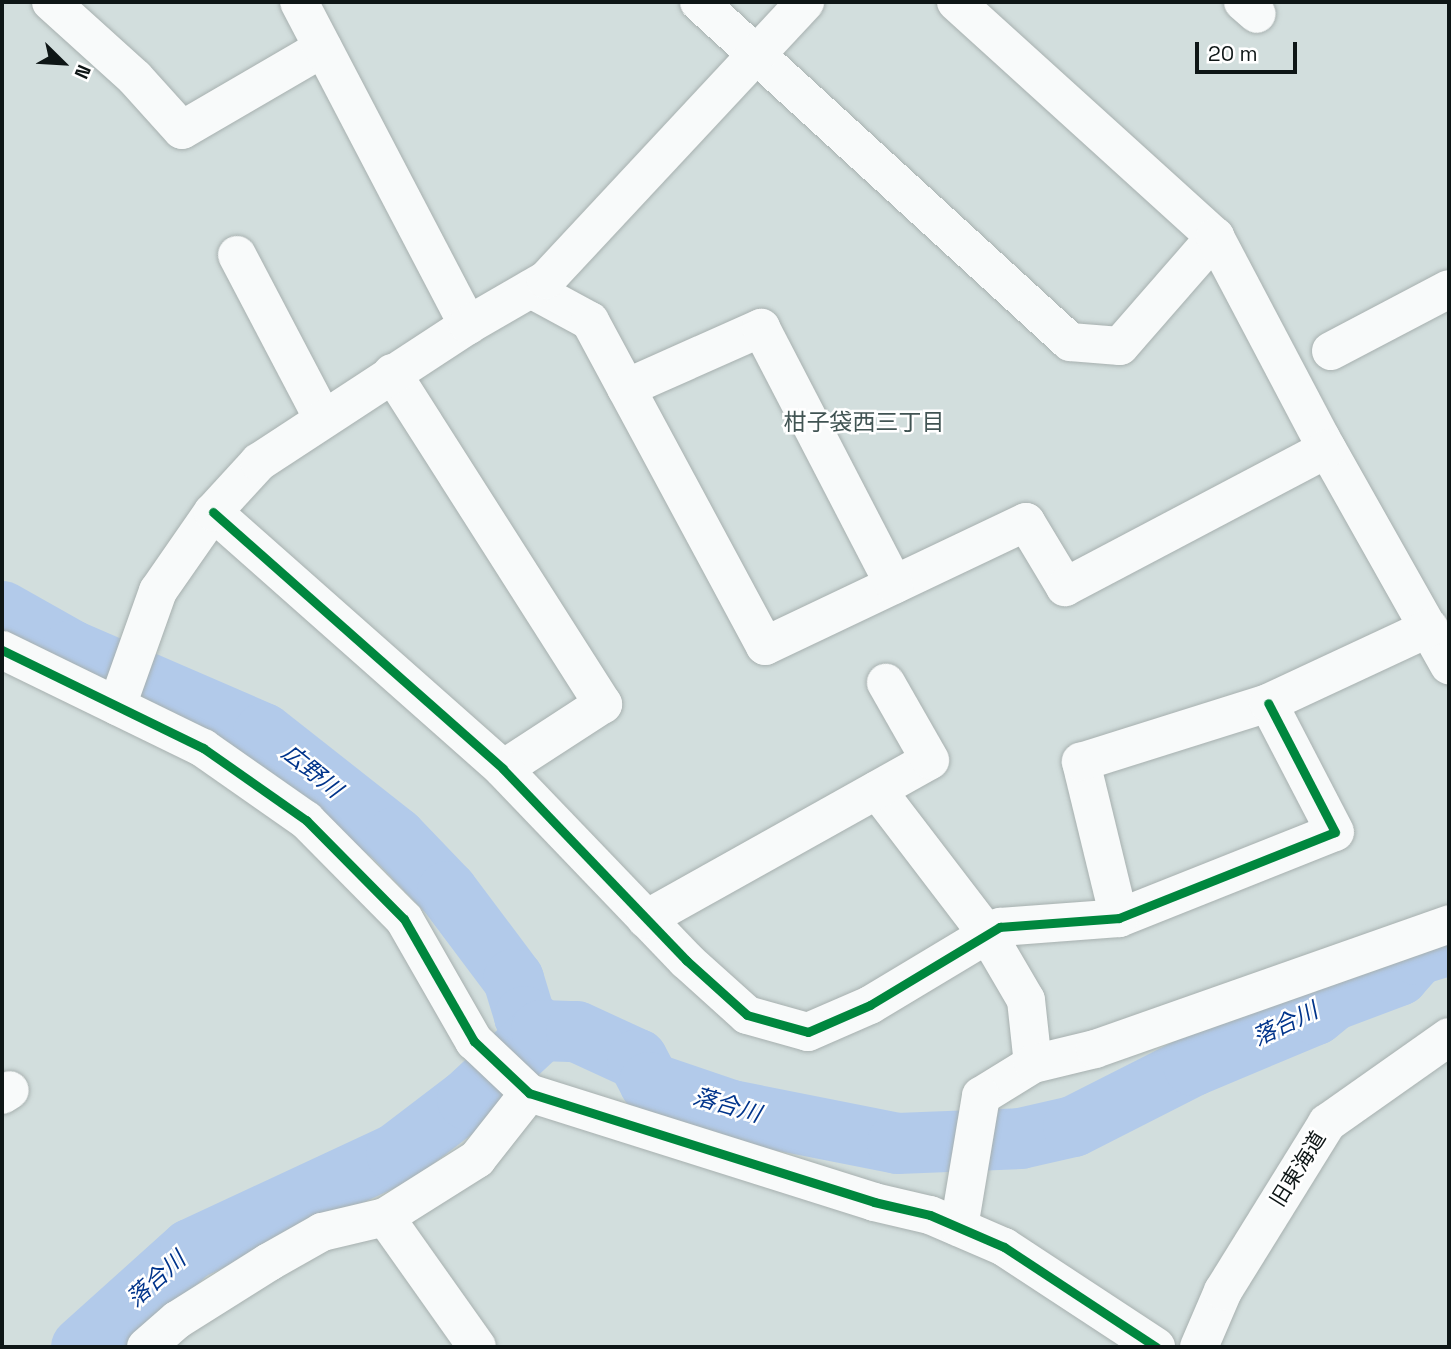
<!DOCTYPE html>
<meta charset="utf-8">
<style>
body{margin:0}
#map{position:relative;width:1451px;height:1349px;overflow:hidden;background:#d2dedd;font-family:"Space Grotesk","Noto Sans JP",sans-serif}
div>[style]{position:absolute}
.river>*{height:61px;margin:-30.5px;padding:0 30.5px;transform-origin:30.5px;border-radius:30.5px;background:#b2caea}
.roads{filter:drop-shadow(0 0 2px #a7b0af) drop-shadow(0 0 2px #a7b0af)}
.street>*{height:38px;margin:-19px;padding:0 19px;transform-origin:19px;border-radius:19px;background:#f8fafa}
.cycleway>*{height:9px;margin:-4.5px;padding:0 4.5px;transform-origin:4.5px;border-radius:4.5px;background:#00873e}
span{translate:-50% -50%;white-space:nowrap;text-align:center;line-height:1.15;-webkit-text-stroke:5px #fff;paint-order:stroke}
.street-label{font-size:21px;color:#0e1616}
.neighbourhood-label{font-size:23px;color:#415453}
.water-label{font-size:23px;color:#00348b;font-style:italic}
.frame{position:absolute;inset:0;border:4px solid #0e1616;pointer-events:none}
.north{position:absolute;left:28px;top:28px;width:70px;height:70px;-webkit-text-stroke:5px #fff;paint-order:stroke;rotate:114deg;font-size:19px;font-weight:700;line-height:28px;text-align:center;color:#0e1616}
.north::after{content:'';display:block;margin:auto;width:24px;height:32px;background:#0e1616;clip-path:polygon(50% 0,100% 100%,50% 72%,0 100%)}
.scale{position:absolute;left:1195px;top:42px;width:102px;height:32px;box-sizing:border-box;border:4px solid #0e1616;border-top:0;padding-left:9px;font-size:21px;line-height:24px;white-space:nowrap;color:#0e1616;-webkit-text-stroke:5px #fff;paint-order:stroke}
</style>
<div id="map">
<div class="river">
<div style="left:2px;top:611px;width:79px;rotate:29.5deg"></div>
<div style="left:71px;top:650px;width:209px;rotate:23.4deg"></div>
<div style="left:263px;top:733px;width:168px;rotate:38.2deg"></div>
<div style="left:395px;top:837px;width:75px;rotate:46.1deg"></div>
<div style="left:447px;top:891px;width:110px;rotate:53.1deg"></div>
<div style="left:513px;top:979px;width:39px;rotate:73deg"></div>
<div style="left:524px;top:1016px;width:22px;rotate:39deg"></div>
<div style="left:81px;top:1347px;width:147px;rotate:-42deg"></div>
<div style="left:190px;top:1249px;width:227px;rotate:-25deg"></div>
<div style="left:396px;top:1153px;width:89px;rotate:-37.3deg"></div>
<div style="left:467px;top:1099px;width:101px;rotate:-43deg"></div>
<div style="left:541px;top:1030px;width:35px;rotate:2deg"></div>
<div style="left:576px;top:1031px;width:67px;rotate:24.7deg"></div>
<div style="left:637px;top:1059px;width:26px;rotate:62deg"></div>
<div style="left:649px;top:1082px;width:87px;rotate:18.9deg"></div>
<div style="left:731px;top:1110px;width:169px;rotate:11.2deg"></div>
<div style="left:897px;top:1143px;width:123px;rotate:-2.3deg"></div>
<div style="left:1020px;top:1138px;width:54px;rotate:-12.8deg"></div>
<div style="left:1073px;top:1126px;width:135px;rotate:-26.9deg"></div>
<div style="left:1193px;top:1065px;width:132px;rotate:-22.7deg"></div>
<div style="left:1315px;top:1014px;width:22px;rotate:-39deg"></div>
<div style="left:1332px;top:1000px;width:71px;rotate:-20.7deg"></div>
<div style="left:1398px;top:975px;width:28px;rotate:-48deg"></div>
<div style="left:1417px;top:954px;width:34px;rotate:-17deg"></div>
</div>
<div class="roads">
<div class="street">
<div style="left:51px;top:2px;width:113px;rotate:42.1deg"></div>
<div style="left:135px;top:78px;width:70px;rotate:47.9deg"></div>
<div style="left:182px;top:130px;width:163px;rotate:-30.2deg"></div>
<div style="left:299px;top:2px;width:365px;rotate:62.4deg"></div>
<div style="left:699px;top:2px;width:503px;rotate:42.5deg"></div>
<div style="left:1070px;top:342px;width:50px;rotate:4.6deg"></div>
<div style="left:1120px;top:346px;width:145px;rotate:-48.9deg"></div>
<div style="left:956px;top:2px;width:350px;rotate:42.2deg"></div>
<div style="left:1215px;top:237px;width:227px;rotate:62.2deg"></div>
<div style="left:1321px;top:438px;width:261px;rotate:60.6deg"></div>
<div style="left:1243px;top:2px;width:18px;rotate:41deg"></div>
<div style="left:237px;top:255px;width:185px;rotate:62.3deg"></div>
<div style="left:531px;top:289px;width:67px;rotate:28.5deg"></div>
<div style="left:590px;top:321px;width:369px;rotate:61.7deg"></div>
<div style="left:765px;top:646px;width:289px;rotate:-25.4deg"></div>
<div style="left:1026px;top:522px;width:76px;rotate:59deg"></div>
<div style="left:1065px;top:587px;width:296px;rotate:-27.8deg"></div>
<div style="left:1331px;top:351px;width:133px;rotate:-27.7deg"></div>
<div style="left:392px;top:373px;width:393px;rotate:57.5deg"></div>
<div style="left:603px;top:704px;width:119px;rotate:147deg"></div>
<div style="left:626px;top:388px;width:148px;rotate:-24deg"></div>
<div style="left:761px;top:328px;width:289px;rotate:62.6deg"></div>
<div style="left:213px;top:512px;width:387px;rotate:41.5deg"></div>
<div style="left:503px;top:769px;width:265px;rotate:46.2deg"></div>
<div style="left:686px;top:960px;width:82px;rotate:42deg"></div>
<div style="left:747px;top:1015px;width:63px;rotate:15.6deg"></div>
<div style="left:808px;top:1032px;width:68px;rotate:-23.5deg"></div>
<div style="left:870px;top:1005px;width:152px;rotate:-31deg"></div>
<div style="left:1000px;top:927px;width:119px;rotate:-4.3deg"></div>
<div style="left:1119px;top:918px;width:232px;rotate:-21.7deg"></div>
<div style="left:1335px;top:832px;width:145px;rotate:-117.4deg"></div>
<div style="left:2px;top:650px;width:224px;rotate:26deg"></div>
<div style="left:203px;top:748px;width:126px;rotate:35deg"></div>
<div style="left:306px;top:820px;width:139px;rotate:45.3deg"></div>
<div style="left:404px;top:919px;width:141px;rotate:60.2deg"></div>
<div style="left:474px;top:1041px;width:76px;rotate:43.4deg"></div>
<div style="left:529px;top:1093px;width:362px;rotate:17.5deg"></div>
<div style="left:874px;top:1202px;width:57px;rotate:13.1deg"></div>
<div style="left:930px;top:1215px;width:81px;rotate:23.4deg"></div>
<div style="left:1004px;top:1247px;width:182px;rotate:33.3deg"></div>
<div style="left:117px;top:706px;width:122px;rotate:-70.4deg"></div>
<div style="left:158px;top:591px;width:96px;rotate:-55.2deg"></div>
<div style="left:213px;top:512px;width:68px;rotate:-47.4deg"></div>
<div style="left:259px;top:462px;width:250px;rotate:-33.2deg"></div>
<div style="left:468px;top:325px;width:90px;rotate:-30deg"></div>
<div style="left:546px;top:280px;width:380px;rotate:-47deg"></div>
<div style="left:877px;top:790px;width:183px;rotate:52.6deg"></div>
<div style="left:988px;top:935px;width:75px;rotate:59.7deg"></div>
<div style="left:1026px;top:1000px;width:64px;rotate:83.8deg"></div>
<div style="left:1033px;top:1064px;width:61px;rotate:148.4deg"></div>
<div style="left:981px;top:1096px;width:133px;rotate:99.5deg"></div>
<div style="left:1119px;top:918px;width:161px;rotate:-103.7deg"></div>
<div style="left:1081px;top:762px;width:196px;rotate:-17.5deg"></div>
<div style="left:1268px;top:703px;width:178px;rotate:-25deg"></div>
<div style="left:646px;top:919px;width:325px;rotate:-29.2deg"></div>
<div style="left:930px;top:760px;width:89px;rotate:-119.7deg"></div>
<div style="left:1033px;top:1064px;width:64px;rotate:-13.6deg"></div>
<div style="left:1095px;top:1049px;width:375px;rotate:-19.4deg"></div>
<div style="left:2px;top:1095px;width:9px;rotate:-32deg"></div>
<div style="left:385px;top:1217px;width:159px;rotate:54.7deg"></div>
<div style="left:146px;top:1347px;width:41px;rotate:-41.1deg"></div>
<div style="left:177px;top:1320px;width:109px;rotate:-32.2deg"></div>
<div style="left:269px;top:1262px;width:61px;rotate:-29.5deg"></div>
<div style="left:322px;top:1232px;width:65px;rotate:-13.4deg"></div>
<div style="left:385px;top:1217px;width:109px;rotate:-32.2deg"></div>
<div style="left:477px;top:1159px;width:84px;rotate:-51.8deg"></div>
<div style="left:1199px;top:1347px;width:61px;rotate:-66.8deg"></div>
<div style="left:1223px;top:1291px;width:198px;rotate:-58.2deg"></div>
<div style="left:1327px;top:1123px;width:149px;rotate:-35.2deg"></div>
</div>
</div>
<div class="cycleway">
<div style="left:213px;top:512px;width:387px;rotate:41.5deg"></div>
<div style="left:503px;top:769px;width:265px;rotate:46.2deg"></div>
<div style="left:686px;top:960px;width:82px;rotate:42deg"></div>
<div style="left:747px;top:1015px;width:63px;rotate:15.6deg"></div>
<div style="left:808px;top:1032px;width:68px;rotate:-23.5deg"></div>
<div style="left:870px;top:1005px;width:152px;rotate:-31deg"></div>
<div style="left:1000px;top:927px;width:119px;rotate:-4.3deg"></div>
<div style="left:1119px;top:918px;width:232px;rotate:-21.7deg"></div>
<div style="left:1335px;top:832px;width:145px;rotate:-117.4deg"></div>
<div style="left:2px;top:650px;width:224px;rotate:26deg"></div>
<div style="left:203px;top:748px;width:126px;rotate:35deg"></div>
<div style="left:306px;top:820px;width:139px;rotate:45.3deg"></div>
<div style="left:404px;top:919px;width:141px;rotate:60.2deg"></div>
<div style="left:474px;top:1041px;width:76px;rotate:43.4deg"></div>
<div style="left:529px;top:1093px;width:362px;rotate:17.5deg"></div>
<div style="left:874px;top:1202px;width:57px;rotate:13.1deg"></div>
<div style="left:930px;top:1215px;width:81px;rotate:23.4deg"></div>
<div style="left:1004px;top:1247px;width:182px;rotate:33.3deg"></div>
</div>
<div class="street-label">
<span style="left:1298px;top:1169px;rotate:-58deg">旧東海道</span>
</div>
<div class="neighbourhood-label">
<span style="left:864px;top:422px">柑子袋西三丁目</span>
</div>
<div class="water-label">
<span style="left:312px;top:771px;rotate:39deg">広野川</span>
<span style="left:1285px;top:1024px;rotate:-26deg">落合川</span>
<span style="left:727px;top:1105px;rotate:16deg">落合川</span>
<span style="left:156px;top:1279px;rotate:-42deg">落合川</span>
</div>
<div class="frame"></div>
<div class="north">N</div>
<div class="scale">20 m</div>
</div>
